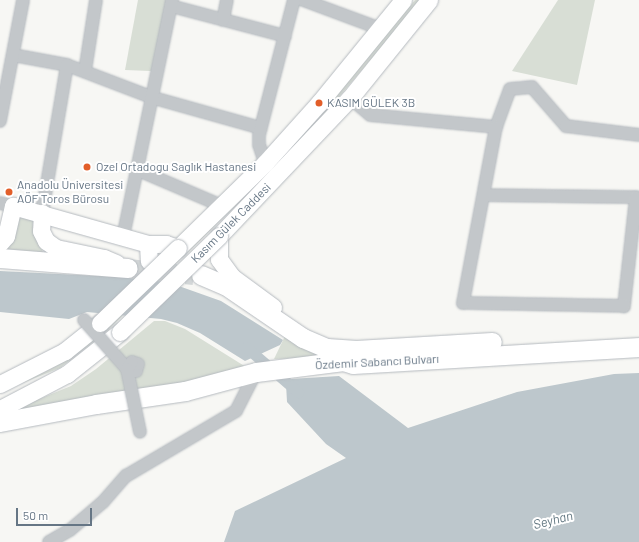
<!DOCTYPE html>
<meta charset="utf-8">
<style>
body{margin:0}
#map{position:relative;width:639px;height:542px;overflow:hidden;background:#f7f7f4;font-family:Barlow,sans-serif}
div>[style]{position:absolute}
.green>*{inset:0;background:#d8ded5}
.water>*{inset:0;background:#bdc7cc}
.canal>*{height:11px;margin:-5.5px;padding:0 5.5px;transform-origin:5.5px;border-radius:5.5px;background:#bdc7cc}
.primary-tunnel>*{height:19px;margin-top:-9.5px;transform-origin:0;background:repeating-linear-gradient(90deg,#d3d7d8 0 19px,transparent 0 29px)}
.roads{filter:drop-shadow(0 0 1px #b5babf) drop-shadow(0 0 1px #b5babf)}
.street>*{height:12px;margin:-6px;padding:0 6px;transform-origin:6px;border-radius:6px;background:#c3c7ca}
.secondary>*{height:17px;margin:-8.5px;padding:0 8.5px;transform-origin:8.5px;border-radius:8.5px;background:#fff}
.primary>*{height:19px;margin:-9.5px;padding:0 9.5px;transform-origin:9.5px;border-radius:9.5px;background:#fff}
.bridges{filter:drop-shadow(0 0 1px #b5babf) drop-shadow(0 0 1px #b5babf)}
.street-bridge>*{height:12px;margin:-6px;padding:0 6px;transform-origin:6px;border-radius:6px;background:#c3c7ca}
.secondary-bridge>*{height:17px;margin:-8.5px;padding:0 8.5px;transform-origin:8.5px;border-radius:8.5px;background:#fff}
.dots>*{width:11px;height:11px;translate:-50% -50%;box-sizing:border-box;border:2px solid #fff;border-radius:50%}
span{translate:-50% -50%;white-space:nowrap;text-align:center;line-height:1.15;-webkit-text-stroke:4px #fff;paint-order:stroke}
.poi-label{font-size:12px;color:#667685}
.left{translate:0 -50%;text-align:left}
.street-label{font-size:12px;color:#667685}
.water-label{font-size:13px;color:#627781;font-style:italic}
.scale{position:absolute;left:16px;top:508px;width:76px;height:18px;box-sizing:border-box;border:2px solid #667685;border-top:0;padding-left:5px;font-size:12px;line-height:14px;white-space:nowrap;color:#667685;-webkit-text-stroke:3px #fff;paint-order:stroke}
</style>
<div id="map">
<div class="green">
<div style="clip-path:polygon(138px 0,169px 0,153px 71px,150px 71px,125px 70px)"></div>
<div style="clip-path:polygon(415px 0,421px 0,301px 142px,107px 331px,60px 368px,0 392px,48px 370px,81px 349px,174px 263px,298px 140px)"></div>
<div style="clip-path:polygon(558px 0,595px 0,577px 85px,512px 71px)"></div>
<div style="clip-path:polygon(14px 215px,32px 217px,44px 256px,2px 254px)"></div>
<div style="clip-path:polygon(154px 321px,165px 321px,185px 329px,246px 367px,186px 382px,7px 412px,71px 386px,96px 369px)"></div>
<div style="clip-path:polygon(285px 336px,328px 358px,274px 359px)"></div>
</div>
<div class="water">
<div style="clip-path:polygon(0 271px,159px 279px,221px 301px,283px 340px,280px 345px,245px 361px,200px 333px,177px 323px,161px 319px,87px 312px,69px 319px,0 312px)"></div>
<div style="clip-path:polygon(639px 373px,639px 542px,224px 542px,235px 511px,346px 458px,326px 444px,287px 402px,286px 384px,290px 379px,339px 376px,408px 428px,517px 392px,614px 374px)"></div>
</div>
<div class="canal">
<div style="left:246px;top:347px;width:69px;rotate:40.9deg"></div>
</div>
<div class="primary-tunnel">
<div style="left:128px;top:268px;width:66px;rotate:6.1deg"></div>
</div>
<div class="roads">
<div class="street">
<div style="left:303px;top:0;width:83px;rotate:20.4deg"></div>
<div style="left:171px;top:6px;width:118px;rotate:14.7deg"></div>
<div style="left:223px;top:20px;width:20px;rotate:-79deg"></div>
<div style="left:13px;top:55px;width:55px;rotate:10.5deg"></div>
<div style="left:67px;top:65px;width:93px;rotate:20.8deg"></div>
<div style="left:154px;top:98px;width:111px;rotate:15.7deg"></div>
<div style="left:85px;top:71px;width:72px;rotate:-81.2deg"></div>
<div style="left:350px;top:98px;width:26px;rotate:40deg"></div>
<div style="left:370px;top:115px;width:127px;rotate:5.4deg"></div>
<div style="left:496px;top:127px;width:40px;rotate:-69.8deg"></div>
<div style="left:510px;top:89px;width:22px;rotate:-5deg"></div>
<div style="left:532px;top:87px;width:52px;rotate:48.9deg"></div>
<div style="left:566px;top:126px;width:74px;rotate:7deg"></div>
<div style="left:0;top:121px;width:123px;rotate:-79.2deg"></div>
<div style="left:265px;top:163px;width:19px;rotate:-108deg"></div>
<div style="left:259px;top:145px;width:10px;rotate:-90deg"></div>
<div style="left:259px;top:135px;width:139px;rotate:-75.5deg"></div>
<div style="left:138px;top:170px;width:91px;rotate:23.2deg"></div>
<div style="left:484px;top:195px;width:152px;rotate:0.8deg"></div>
<div style="left:636px;top:197px;width:110px;rotate:96.3deg"></div>
<div style="left:624px;top:306px;width:161px;rotate:-178.9deg"></div>
<div style="left:463px;top:303px;width:179px;rotate:-79.4deg"></div>
<div style="left:0;top:203px;width:13px;rotate:13deg"></div>
<div style="left:42px;top:213px;width:150px;rotate:-80.4deg"></div>
<div style="left:123px;top:237px;width:242px;rotate:-78.3deg"></div>
<div style="left:49px;top:542px;width:24px;rotate:-30deg"></div>
<div style="left:70px;top:530px;width:43px;rotate:-40.3deg"></div>
<div style="left:103px;top:502px;width:35px;rotate:-49deg"></div>
<div style="left:126px;top:476px;width:128px;rotate:-30.6deg"></div>
<div style="left:236px;top:411px;width:44px;rotate:-62.9deg"></div>
</div>
<div class="secondary">
<div style="left:42px;top:213px;width:18px;rotate:93deg"></div>
<div style="left:41px;top:231px;width:11px;rotate:63deg"></div>
<div style="left:46px;top:241px;width:12px;rotate:35deg"></div>
<div style="left:56px;top:248px;width:49px;rotate:11.8deg"></div>
<div style="left:104px;top:258px;width:13px;rotate:23deg"></div>
<div style="left:0;top:243px;width:9px;rotate:-49deg"></div>
<div style="left:6px;top:236px;width:31px;rotate:-77deg"></div>
<div style="left:13px;top:206px;width:140px;rotate:15.7deg"></div>
<div style="left:148px;top:244px;width:18px"></div>
<div style="left:166px;top:244px;width:13px;rotate:18deg"></div>
<div style="left:178px;top:248px;width:122px;rotate:-44.3deg"></div>
<div style="left:265px;top:163px;width:81px;rotate:-48deg"></div>
<div style="left:319px;top:103px;width:133px;rotate:-50.8deg"></div>
<div style="left:148px;top:244px;width:17px;rotate:87deg"></div>
<div style="left:273px;top:307px;width:51px;rotate:-143.8deg"></div>
<div style="left:232px;top:277px;width:22px;rotate:-126deg"></div>
<div style="left:219px;top:259px;width:23px;rotate:-90deg"></div>
<div style="left:219px;top:236px;width:190px;rotate:-46.5deg"></div>
<div style="left:350px;top:98px;width:126px;rotate:-51.1deg"></div>
<div style="left:0;top:384px;width:73px;rotate:-26.9deg"></div>
<div style="left:65px;top:351px;width:45px;rotate:-38.7deg"></div>
<div style="left:0;top:409px;width:76px;rotate:-27.6deg"></div>
<div style="left:67px;top:374px;width:68px;rotate:-38.4deg"></div>
</div>
<div class="primary">
<div style="left:0;top:258px;width:128px;rotate:4.5deg"></div>
<div style="left:201px;top:275px;width:26px;rotate:23deg"></div>
<div style="left:225px;top:285px;width:94px;rotate:34.2deg"></div>
<div style="left:303px;top:338px;width:26px;rotate:23deg"></div>
<div style="left:327px;top:348px;width:29px;rotate:4deg"></div>
<div style="left:356px;top:350px;width:136px;rotate:-3.4deg"></div>
<div style="left:0;top:422px;width:98px;rotate:-10.6deg"></div>
<div style="left:96px;top:404px;width:90px;rotate:-8.3deg"></div>
<div style="left:185px;top:391px;width:73px;rotate:-15deg"></div>
<div style="left:256px;top:372px;width:88px;rotate:-7.2deg"></div>
<div style="left:343px;top:361px;width:10px;rotate:17deg"></div>
<div style="left:353px;top:364px;width:287px;rotate:-3.4deg"></div>
</div>
</div>
<div class="bridges">
<div class="street-bridge">
<div style="left:84px;top:320px;width:65px;rotate:48.7deg"></div>
<div style="left:127px;top:369px;width:3px;rotate:45deg"></div>
<div style="left:129px;top:371px;width:7px"></div>
<div style="left:136px;top:371px;width:7px;rotate:-74deg"></div>
<div style="left:138px;top:364px;width:6px;rotate:-162deg"></div>
<div style="left:132px;top:362px;width:9px;rotate:126deg"></div>
<div style="left:127px;top:369px;width:64px;rotate:78.3deg"></div>
</div>
<div class="secondary-bridge">
<div style="left:100px;top:323px;width:108px;rotate:-43.9deg"></div>
<div style="left:120px;top:332px;width:138px;rotate:-44.1deg"></div>
</div>
</div>
<div class="dots">
<div style="left:319px;top:103px;background:#e25e29"></div>
<div style="left:87px;top:167px;background:#e25e29"></div>
<div style="left:9px;top:192px;background:#e25e29"></div>
</div>
<div class="poi-label">
<span class="left" style="left:327px;top:103px">KASIM GÜLEK 3B</span>
<span class="left" style="left:96px;top:167px">Ozel Ortadogu Saglık Hastanesi</span>
<span class="left" style="left:17px;top:192px">Anadolu Üniversitesi<br>AÖF Toros Bürosu</span>
</div>
<div class="street-label">
<span style="left:231px;top:223px;rotate:-45deg">Kasım Gülek Caddesi</span>
<span style="left:377px;top:362px;rotate:-3deg">Özdemir Sabancı Bulvarı</span>
</div>
<div class="water-label">
<span style="left:553px;top:520px;rotate:-14deg">Seyhan</span>
</div>
<div class="scale">50 m</div>
</div>
